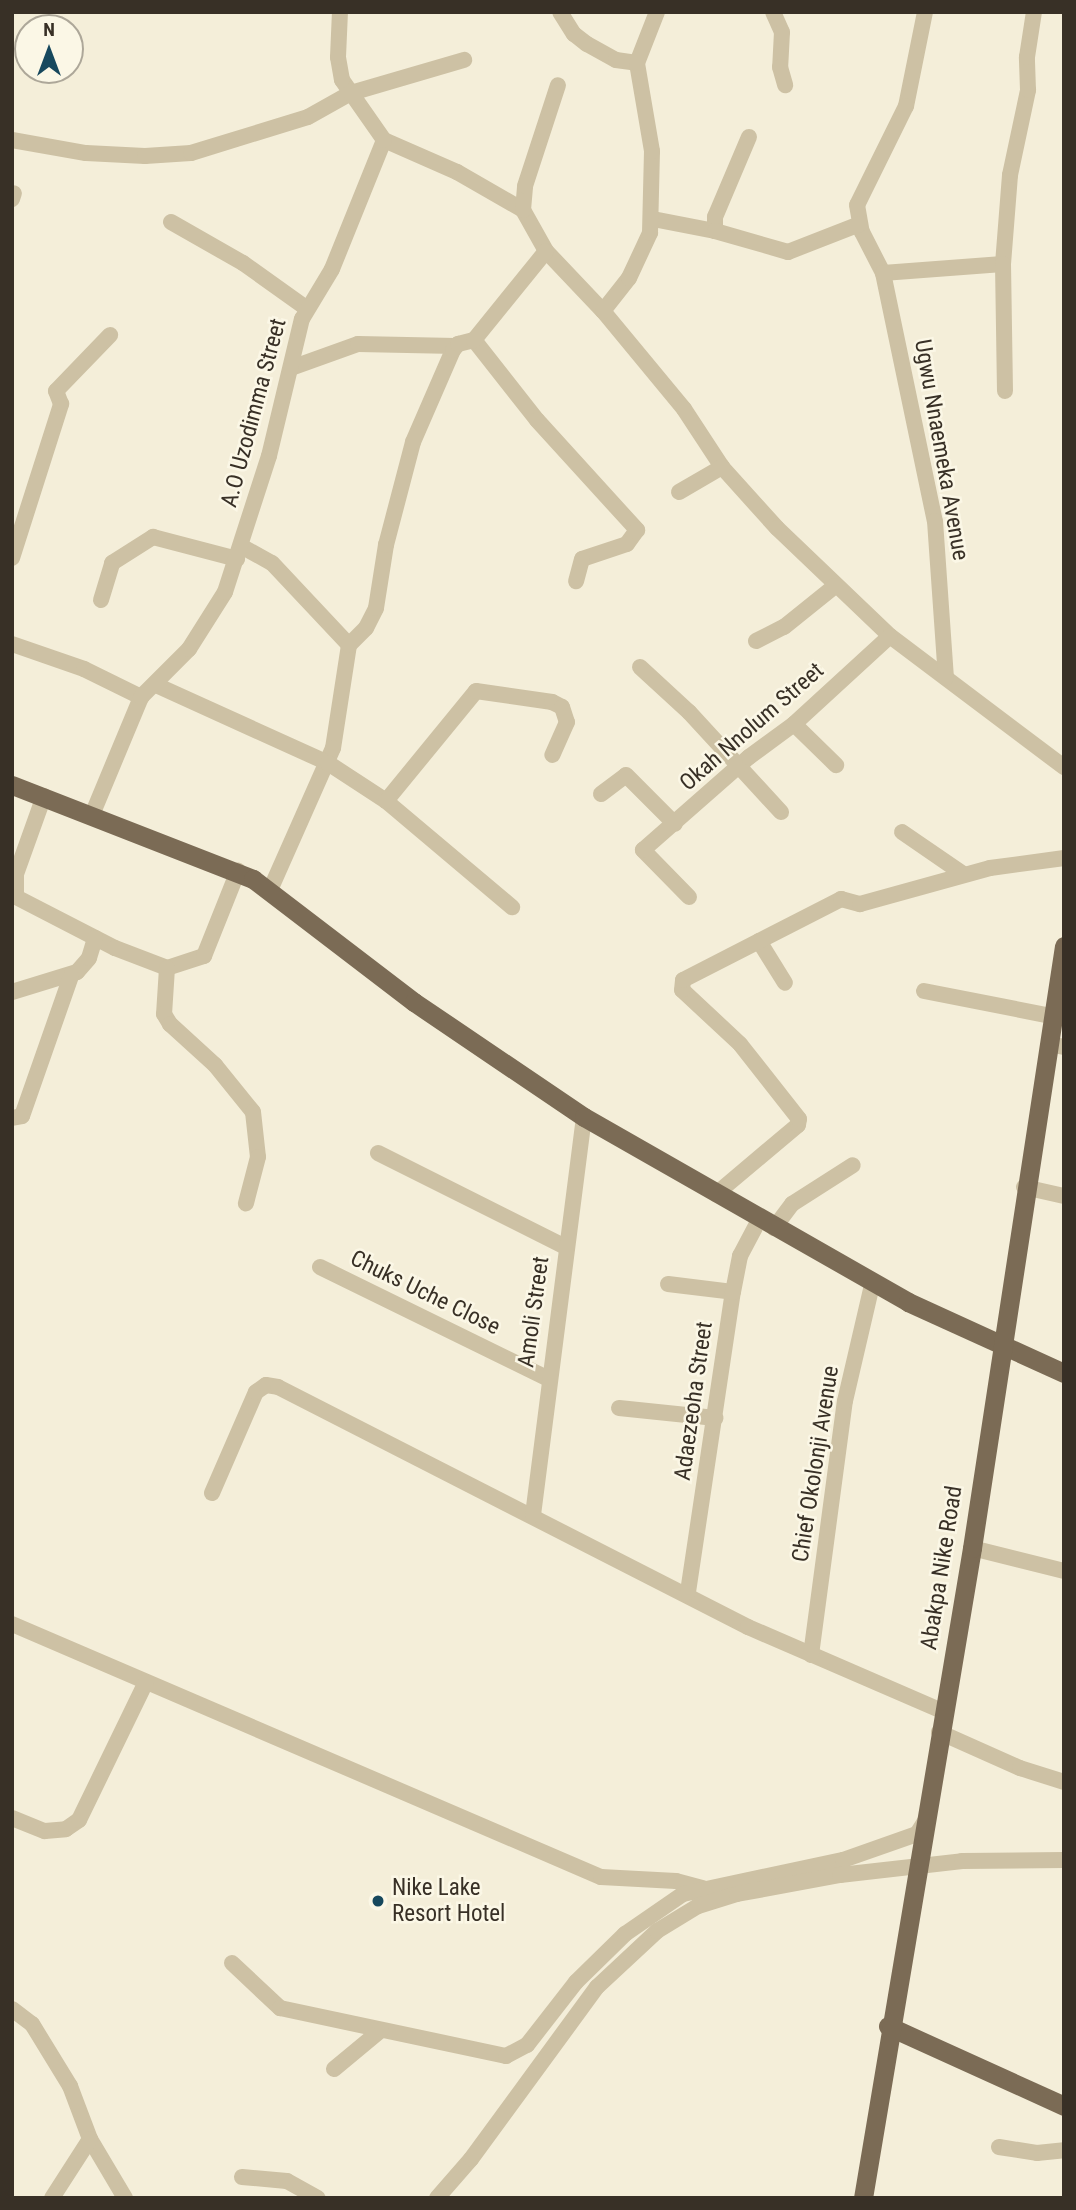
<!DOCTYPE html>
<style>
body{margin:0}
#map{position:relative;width:1076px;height:2210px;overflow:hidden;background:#f4eed9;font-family:"Roboto Condensed",sans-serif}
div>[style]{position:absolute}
.minor>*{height:16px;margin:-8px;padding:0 8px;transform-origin:8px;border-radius:8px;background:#cdc1a4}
.major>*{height:19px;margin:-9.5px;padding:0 9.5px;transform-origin:9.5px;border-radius:9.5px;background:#7b6b55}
.dots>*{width:19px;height:19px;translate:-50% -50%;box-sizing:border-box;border:4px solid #fbf7e6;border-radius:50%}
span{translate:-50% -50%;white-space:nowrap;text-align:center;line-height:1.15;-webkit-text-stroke:5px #fbf7e6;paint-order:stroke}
.street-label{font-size:23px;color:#383026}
.poi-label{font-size:23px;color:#383026}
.left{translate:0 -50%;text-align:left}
.frame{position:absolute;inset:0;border:14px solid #383026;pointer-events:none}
.north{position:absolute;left:14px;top:14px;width:70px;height:70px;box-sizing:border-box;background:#fbf7e6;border:2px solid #ada799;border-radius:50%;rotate:0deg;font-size:19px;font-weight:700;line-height:28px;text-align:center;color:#383026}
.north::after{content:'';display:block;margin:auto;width:24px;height:32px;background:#17485d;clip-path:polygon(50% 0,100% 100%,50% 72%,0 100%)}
</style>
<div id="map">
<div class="minor">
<div style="left:560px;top:12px;width:26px;rotate:58deg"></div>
<div style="left:574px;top:34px;width:16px;rotate:38deg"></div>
<div style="left:587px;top:44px;width:33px;rotate:29deg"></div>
<div style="left:616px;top:60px;width:21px;rotate:8deg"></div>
<div style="left:773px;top:12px;width:22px;rotate:66deg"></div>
<div style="left:782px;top:32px;width:35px;rotate:93deg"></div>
<div style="left:780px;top:67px;width:19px;rotate:74deg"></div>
<div style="left:925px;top:12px;width:96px;rotate:101.4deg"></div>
<div style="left:906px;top:106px;width:110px;rotate:116.3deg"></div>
<div style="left:857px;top:205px;width:27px;rotate:80deg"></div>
<div style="left:862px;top:232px;width:46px;rotate:62.9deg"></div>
<div style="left:883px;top:273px;width:120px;rotate:-4.3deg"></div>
<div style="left:1003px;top:264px;width:89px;rotate:-85.5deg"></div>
<div style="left:1010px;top:175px;width:87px;rotate:-78deg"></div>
<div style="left:1028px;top:90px;width:33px;rotate:-92deg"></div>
<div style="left:1027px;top:57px;width:46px;rotate:-81.2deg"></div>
<div style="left:12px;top:140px;width:75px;rotate:10deg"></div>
<div style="left:86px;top:153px;width:59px;rotate:2.9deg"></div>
<div style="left:145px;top:156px;width:46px;rotate:-3.7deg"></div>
<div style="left:191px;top:153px;width:122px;rotate:-17.1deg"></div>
<div style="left:308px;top:117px;width:49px;rotate:-29.2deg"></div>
<div style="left:351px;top:93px;width:118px;rotate:-16.3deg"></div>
<div style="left:384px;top:140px;width:80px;rotate:23.7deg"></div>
<div style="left:457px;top:172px;width:76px;rotate:29.9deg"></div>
<div style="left:523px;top:210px;width:47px;rotate:60.7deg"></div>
<div style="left:546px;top:251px;width:83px;rotate:46.5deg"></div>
<div style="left:603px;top:311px;width:127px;rotate:50.4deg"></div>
<div style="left:684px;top:409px;width:69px;rotate:56.8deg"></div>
<div style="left:722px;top:467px;width:82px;rotate:48deg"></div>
<div style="left:777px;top:528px;width:156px;rotate:43.7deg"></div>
<div style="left:890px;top:636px;width:218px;rotate:37deg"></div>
<div style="left:12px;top:199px;width:6px;rotate:-72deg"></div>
<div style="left:523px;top:210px;width:24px;rotate:-85deg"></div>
<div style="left:525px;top:186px;width:106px;rotate:-71.9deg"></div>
<div style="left:653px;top:219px;width:63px;rotate:11deg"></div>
<div style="left:715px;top:231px;width:14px;rotate:-90deg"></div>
<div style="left:715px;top:217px;width:87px;rotate:-67deg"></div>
<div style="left:171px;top:222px;width:83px;rotate:29.7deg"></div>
<div style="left:243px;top:263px;width:77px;rotate:35.5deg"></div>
<div style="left:715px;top:231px;width:76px;rotate:16deg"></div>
<div style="left:788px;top:252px;width:77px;rotate:-21.3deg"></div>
<div style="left:1003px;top:264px;width:127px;rotate:89.1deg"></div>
<div style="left:883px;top:273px;width:253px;rotate:78.2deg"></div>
<div style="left:935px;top:521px;width:157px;rotate:86deg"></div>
<div style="left:603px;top:311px;width:42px;rotate:-51.8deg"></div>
<div style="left:629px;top:278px;width:50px;rotate:-65deg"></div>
<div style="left:650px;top:233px;width:82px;rotate:-88.6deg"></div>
<div style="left:652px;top:151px;width:89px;rotate:-99.7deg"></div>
<div style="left:637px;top:63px;width:55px;rotate:-68.6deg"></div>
<div style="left:474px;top:340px;width:102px;rotate:51.8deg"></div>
<div style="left:537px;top:420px;width:149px;rotate:47.7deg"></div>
<div style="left:637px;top:530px;width:17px;rotate:126deg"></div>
<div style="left:627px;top:544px;width:47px;rotate:161.6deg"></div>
<div style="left:582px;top:559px;width:23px;rotate:105deg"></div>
<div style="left:291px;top:368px;width:71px;rotate:-19.7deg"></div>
<div style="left:358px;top:344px;width:98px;rotate:1.2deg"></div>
<div style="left:679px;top:492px;width:50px;rotate:-30.2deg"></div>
<div style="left:241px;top:546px;width:35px;rotate:29deg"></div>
<div style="left:272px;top:563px;width:112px;rotate:46.8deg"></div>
<div style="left:349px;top:645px;width:104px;rotate:98.8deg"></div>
<div style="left:333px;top:748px;width:155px;rotate:113.9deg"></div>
<div style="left:12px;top:558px;width:162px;rotate:-72.3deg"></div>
<div style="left:61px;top:404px;width:14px;rotate:-111deg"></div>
<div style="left:56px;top:391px;width:78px;rotate:-46deg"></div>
<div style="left:101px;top:600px;width:39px;rotate:-73deg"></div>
<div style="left:112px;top:563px;width:49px;rotate:-32.4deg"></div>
<div style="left:153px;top:537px;width:87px;rotate:14.7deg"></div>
<div style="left:756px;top:641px;width:31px;rotate:-27deg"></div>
<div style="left:784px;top:627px;width:65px;rotate:-38.8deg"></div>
<div style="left:12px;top:644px;width:76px;rotate:19.1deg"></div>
<div style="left:84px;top:669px;width:64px;rotate:26.2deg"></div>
<div style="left:349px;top:645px;width:24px;rotate:-45deg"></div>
<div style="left:366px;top:628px;width:22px;rotate:-63deg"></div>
<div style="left:376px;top:608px;width:64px;rotate:-81deg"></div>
<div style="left:386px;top:545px;width:106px;rotate:-75.3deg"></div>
<div style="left:413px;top:442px;width:100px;rotate:-66.5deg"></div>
<div style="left:453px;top:350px;width:8px;rotate:-50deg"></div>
<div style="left:458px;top:344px;width:16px;rotate:-14deg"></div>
<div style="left:474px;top:340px;width:114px;rotate:-51deg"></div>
<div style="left:640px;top:667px;width:67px;rotate:42.6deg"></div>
<div style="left:689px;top:712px;width:136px;rotate:47.4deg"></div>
<div style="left:156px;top:685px;width:189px;rotate:24.4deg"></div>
<div style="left:328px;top:763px;width:69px;rotate:33.2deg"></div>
<div style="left:386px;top:801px;width:165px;rotate:40.1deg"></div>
<div style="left:794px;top:724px;width:59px;rotate:44.3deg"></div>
<div style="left:601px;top:794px;width:31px;rotate:-37deg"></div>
<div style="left:626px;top:775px;width:69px;rotate:45deg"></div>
<div style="left:44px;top:796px;width:83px;rotate:109.7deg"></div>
<div style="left:16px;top:874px;width:23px;rotate:90deg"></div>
<div style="left:16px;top:897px;width:111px;rotate:27.3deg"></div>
<div style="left:115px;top:948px;width:56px;rotate:21deg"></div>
<div style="left:167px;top:968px;width:39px;rotate:-18deg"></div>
<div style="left:204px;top:956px;width:92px;rotate:-68.2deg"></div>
<div style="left:386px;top:801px;width:142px;rotate:-50.7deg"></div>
<div style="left:476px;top:691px;width:77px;rotate:8.2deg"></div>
<div style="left:552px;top:702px;width:11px;rotate:27deg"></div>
<div style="left:562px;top:707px;width:16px;rotate:72deg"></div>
<div style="left:567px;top:722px;width:36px;rotate:114deg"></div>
<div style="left:92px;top:815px;width:128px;rotate:-67.4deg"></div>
<div style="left:141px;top:697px;width:68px;rotate:-45deg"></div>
<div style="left:189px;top:649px;width:67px;rotate:-57.7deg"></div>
<div style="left:225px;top:592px;width:143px;rotate:-72.1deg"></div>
<div style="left:269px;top:456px;width:141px;rotate:-76.5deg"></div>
<div style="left:302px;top:319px;width:58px;rotate:-59deg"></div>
<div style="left:332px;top:269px;width:139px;rotate:-68deg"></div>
<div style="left:384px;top:140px;width:73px;rotate:-125deg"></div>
<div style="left:342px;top:80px;width:23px;rotate:-100deg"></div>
<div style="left:338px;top:57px;width:45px;rotate:-87.5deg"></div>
<div style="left:902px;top:832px;width:74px;rotate:34.5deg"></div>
<div style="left:689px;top:897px;width:66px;rotate:-134.4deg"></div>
<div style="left:643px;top:850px;width:141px;rotate:-41.3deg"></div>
<div style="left:749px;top:757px;width:56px;rotate:-36.3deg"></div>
<div style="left:794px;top:724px;width:130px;rotate:-42.5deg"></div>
<div style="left:759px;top:941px;width:49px;rotate:58.2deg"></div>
<div style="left:167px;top:968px;width:46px;rotate:93.7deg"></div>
<div style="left:164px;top:1014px;width:12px;rotate:59deg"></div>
<div style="left:170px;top:1024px;width:61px;rotate:42.3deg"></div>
<div style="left:215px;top:1065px;width:60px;rotate:51deg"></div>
<div style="left:253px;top:1112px;width:45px;rotate:83.7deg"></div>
<div style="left:258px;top:1157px;width:48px;rotate:104.6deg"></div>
<div style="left:924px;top:991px;width:130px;rotate:11.1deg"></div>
<div style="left:12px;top:992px;width:68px;rotate:-17.1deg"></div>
<div style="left:77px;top:972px;width:18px;rotate:-49deg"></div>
<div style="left:89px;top:958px;width:21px;rotate:-73deg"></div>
<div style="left:1049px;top:1044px;width:15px;rotate:11deg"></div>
<div style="left:12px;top:1118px;width:10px;rotate:-11deg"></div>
<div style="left:22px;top:1116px;width:148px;rotate:-70.7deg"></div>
<div style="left:378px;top:1153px;width:210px;rotate:26.6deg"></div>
<div style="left:1024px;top:1187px;width:41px;rotate:12.7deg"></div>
<div style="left:716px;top:1194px;width:107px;rotate:-40.1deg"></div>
<div style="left:798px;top:1125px;width:6px;rotate:-81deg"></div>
<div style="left:799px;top:1119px;width:95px;rotate:-128.2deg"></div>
<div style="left:740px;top:1044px;width:79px;rotate:-137deg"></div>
<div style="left:682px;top:990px;width:10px;rotate:-84deg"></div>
<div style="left:683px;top:980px;width:178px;rotate:-27.1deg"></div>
<div style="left:841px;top:899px;width:20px;rotate:15deg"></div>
<div style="left:860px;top:904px;width:135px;rotate:-15.5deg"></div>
<div style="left:990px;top:868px;width:75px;rotate:-7.7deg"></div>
<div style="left:774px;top:1228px;width:30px;rotate:-53deg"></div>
<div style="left:792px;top:1204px;width:72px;rotate:-32.6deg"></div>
<div style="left:320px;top:1267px;width:253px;rotate:26.1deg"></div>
<div style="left:668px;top:1284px;width:65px;rotate:7deg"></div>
<div style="left:619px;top:1408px;width:97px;rotate:5.9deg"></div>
<div style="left:212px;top:1493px;width:110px;rotate:-66.5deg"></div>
<div style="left:256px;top:1392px;width:12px;rotate:-35deg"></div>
<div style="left:266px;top:1385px;width:12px;rotate:9deg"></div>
<div style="left:278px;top:1387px;width:528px;rotate:27.05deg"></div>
<div style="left:748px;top:1627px;width:214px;rotate:23.4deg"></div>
<div style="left:533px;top:1515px;width:401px;rotate:-82.7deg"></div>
<div style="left:972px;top:1548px;width:95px;rotate:14deg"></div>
<div style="left:688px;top:1592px;width:303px;rotate:-81.5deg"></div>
<div style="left:733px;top:1292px;width:37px;rotate:-79deg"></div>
<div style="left:740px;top:1256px;width:41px;rotate:-62.2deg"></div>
<div style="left:12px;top:1624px;width:641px;rotate:23.25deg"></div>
<div style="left:601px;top:1877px;width:75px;rotate:3.1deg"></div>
<div style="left:676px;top:1881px;width:28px;rotate:15deg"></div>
<div style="left:811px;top:1655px;width:256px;rotate:-82.4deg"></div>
<div style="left:845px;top:1401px;width:123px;rotate:-76.9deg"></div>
<div style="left:939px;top:1732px;width:89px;rotate:24deg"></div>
<div style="left:1020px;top:1768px;width:46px;rotate:17.7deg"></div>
<div style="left:12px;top:1818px;width:35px;rotate:22deg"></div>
<div style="left:45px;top:1831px;width:21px;rotate:-5deg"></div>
<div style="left:66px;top:1829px;width:16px;rotate:-35deg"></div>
<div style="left:79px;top:1820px;width:153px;rotate:-64.1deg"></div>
<div style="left:232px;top:1963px;width:66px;rotate:43.2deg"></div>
<div style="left:280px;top:2008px;width:231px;rotate:12deg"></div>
<div style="left:506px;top:2056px;width:24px;rotate:-28deg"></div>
<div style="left:527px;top:2045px;width:80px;rotate:-52.1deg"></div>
<div style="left:576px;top:1982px;width:69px;rotate:-44.4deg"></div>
<div style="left:625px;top:1934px;width:70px;rotate:-34.6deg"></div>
<div style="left:683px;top:1894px;width:164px;rotate:-12deg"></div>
<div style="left:843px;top:1860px;width:78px;rotate:-19.4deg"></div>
<div style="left:917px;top:1834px;width:15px;rotate:-58deg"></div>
<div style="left:12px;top:2009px;width:25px;rotate:37deg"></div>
<div style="left:32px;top:2024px;width:73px;rotate:58.5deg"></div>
<div style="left:70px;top:2086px;width:57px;rotate:69.3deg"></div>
<div style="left:90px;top:2139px;width:69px;rotate:59.3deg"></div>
<div style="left:334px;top:2069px;width:61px;rotate:-39.7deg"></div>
<div style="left:999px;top:2147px;width:38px;rotate:9deg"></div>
<div style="left:1037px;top:2153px;width:27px;rotate:-6deg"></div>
<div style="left:242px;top:2177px;width:45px;rotate:5.1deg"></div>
<div style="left:287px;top:2181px;width:35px;rotate:29deg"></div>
<div style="left:52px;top:2198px;width:70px;rotate:-57.2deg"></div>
<div style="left:437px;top:2198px;width:52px;rotate:-48.9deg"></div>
<div style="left:471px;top:2159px;width:213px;rotate:-53.8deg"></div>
<div style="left:597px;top:1987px;width:82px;rotate:-43deg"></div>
<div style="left:657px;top:1931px;width:48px;rotate:-31.4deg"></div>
<div style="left:698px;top:1906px;width:41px;rotate:-17.1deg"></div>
<div style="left:737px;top:1894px;width:105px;rotate:-10.5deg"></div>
<div style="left:840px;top:1875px;width:123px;rotate:-6.5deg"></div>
<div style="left:962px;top:1861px;width:102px;rotate:-0.6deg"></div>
</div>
<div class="major">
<div style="left:12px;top:785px;width:259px;rotate:21.3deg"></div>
<div style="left:253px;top:879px;width:203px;rotate:37.4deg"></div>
<div style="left:414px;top:1002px;width:205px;rotate:34.1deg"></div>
<div style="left:584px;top:1117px;width:373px;rotate:29.7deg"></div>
<div style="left:908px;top:1302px;width:171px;rotate:24.5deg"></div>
<div style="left:888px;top:2026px;width:193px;rotate:24.4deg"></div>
<div style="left:863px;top:2198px;width:659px;rotate:-80.48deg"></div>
<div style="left:972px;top:1548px;width:609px;rotate:-81.31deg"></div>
</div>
<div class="dots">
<div style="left:378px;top:1901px;background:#17485d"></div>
</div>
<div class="street-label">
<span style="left:254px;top:413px;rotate:-75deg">A.O Uzodimma Street</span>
<span style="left:941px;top:450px;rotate:80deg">Ugwu Nnaemeka Avenue</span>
<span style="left:752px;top:727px;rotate:-41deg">Okah Nnolum Street</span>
<span style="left:425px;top:1293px;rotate:26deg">Chuks Uche Close</span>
<span style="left:534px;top:1312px;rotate:-82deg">Amoli Street</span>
<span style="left:694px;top:1401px;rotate:-82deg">Adaezeoha Street</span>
<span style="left:816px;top:1464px;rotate:-81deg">Chief Okolonji Avenue</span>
<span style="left:942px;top:1568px;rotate:-81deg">Abakpa Nike Road</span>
</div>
<div class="poi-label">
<span class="left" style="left:392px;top:1901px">Nike Lake<br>Resort Hotel</span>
</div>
<div class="frame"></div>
<div class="north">N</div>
</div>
